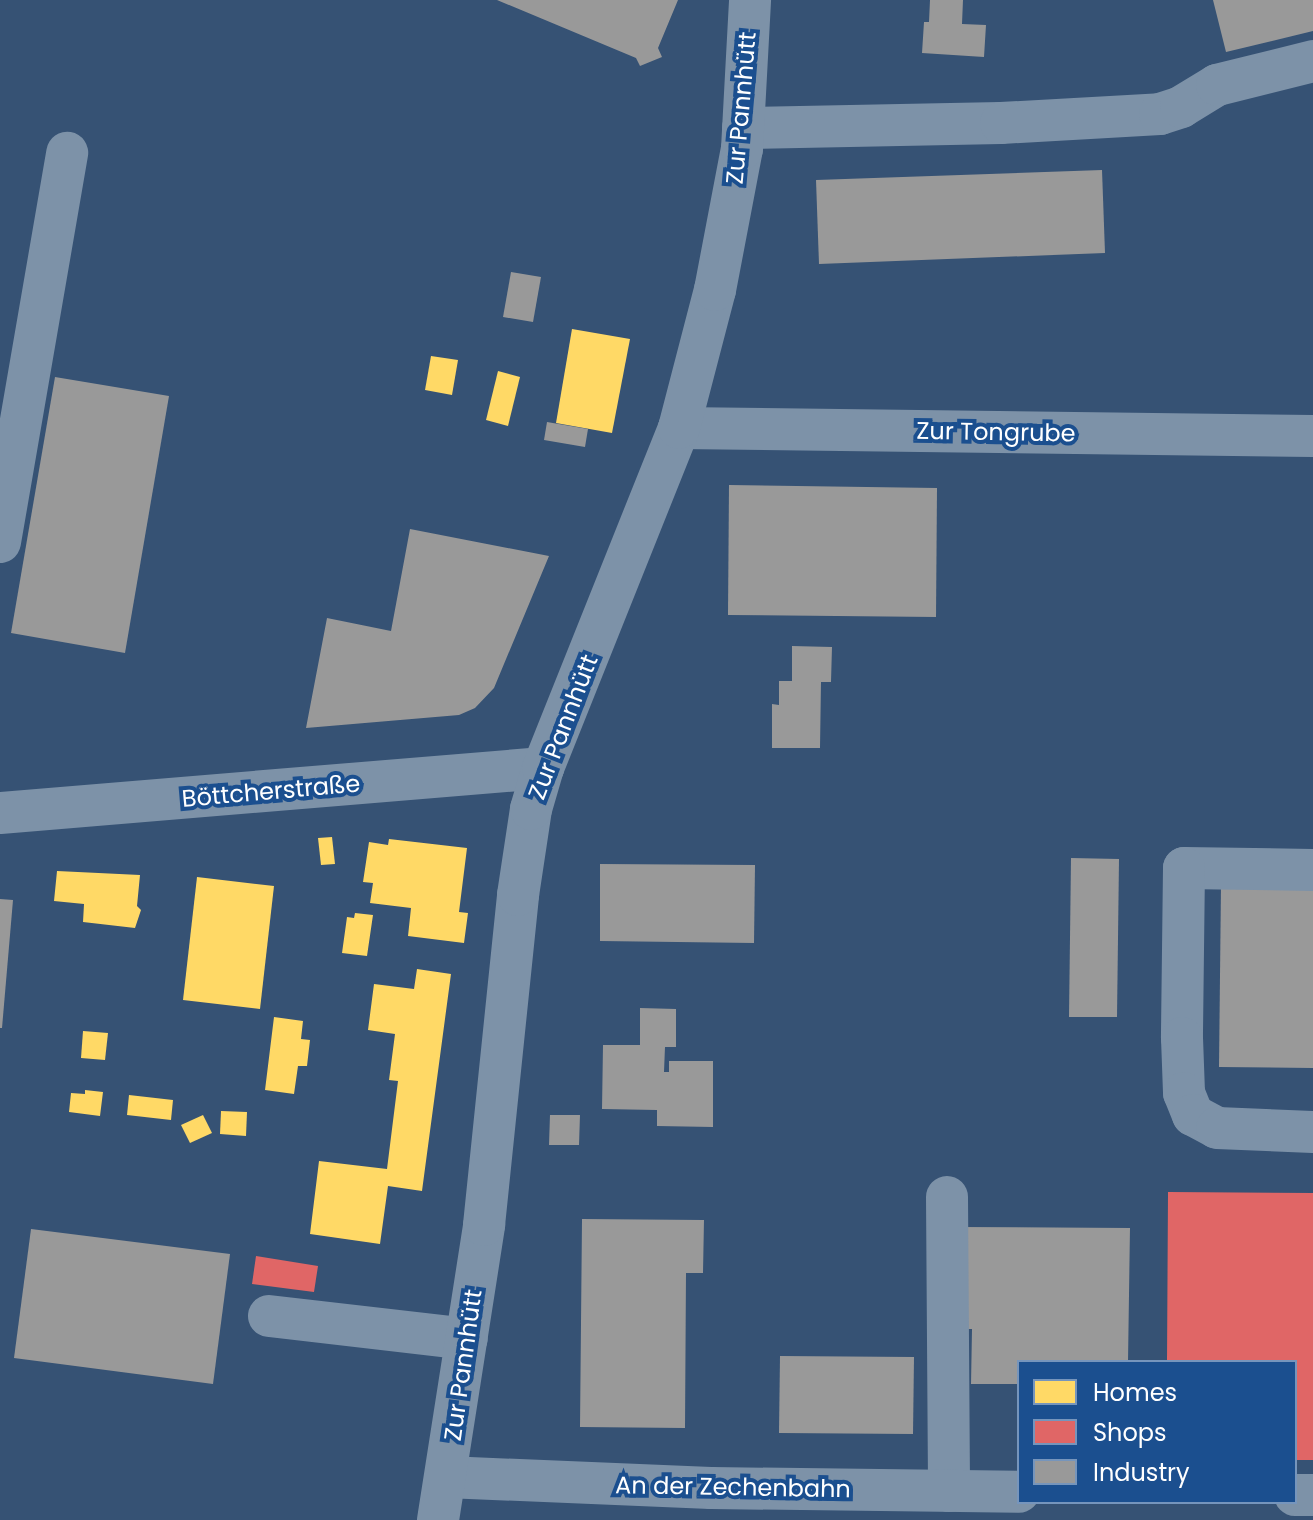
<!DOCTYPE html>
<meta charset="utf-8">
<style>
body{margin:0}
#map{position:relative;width:1313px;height:1520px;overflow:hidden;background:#365274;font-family:Poppins,sans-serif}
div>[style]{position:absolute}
.homes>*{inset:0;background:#ffd966}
.shops>*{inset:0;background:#e06666}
.industry>*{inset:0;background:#999}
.minor>*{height:42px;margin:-21px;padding:0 21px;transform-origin:21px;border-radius:21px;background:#7d92a8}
span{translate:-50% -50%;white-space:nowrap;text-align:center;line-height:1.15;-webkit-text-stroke:8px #1b4f8f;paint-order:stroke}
.street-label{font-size:24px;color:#fff}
.legend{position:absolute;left:1017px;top:1360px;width:280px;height:144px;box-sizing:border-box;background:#1b4f8f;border:2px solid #7695bc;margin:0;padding:10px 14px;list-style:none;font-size:24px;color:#fff}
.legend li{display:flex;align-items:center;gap:16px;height:40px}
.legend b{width:40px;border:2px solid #7695bc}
</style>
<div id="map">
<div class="homes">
<div style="clip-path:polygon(572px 329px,630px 339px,612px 433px,556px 423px)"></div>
<div style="clip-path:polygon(431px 356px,458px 360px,452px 395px,425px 390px)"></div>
<div style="clip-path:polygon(498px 371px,520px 377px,508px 426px,486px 420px)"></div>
<div style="clip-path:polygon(332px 837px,335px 864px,321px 865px,318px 838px)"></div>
<div style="clip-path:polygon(389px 839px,467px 848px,459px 912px,468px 913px,464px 943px,408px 936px,411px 908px,370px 903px,373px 883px,363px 882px,369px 842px,388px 845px)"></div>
<div style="clip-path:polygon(57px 871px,140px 875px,137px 906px,141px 910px,135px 928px,83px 922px,84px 904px,54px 901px)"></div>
<div style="clip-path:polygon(197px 877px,274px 886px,260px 1009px,183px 1000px)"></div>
<div style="clip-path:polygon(355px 913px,373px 915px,367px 956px,342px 953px,347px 917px,354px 918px)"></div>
<div style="clip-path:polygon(417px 969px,451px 974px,422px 1191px,388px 1186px,380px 1244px,310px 1234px,319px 1161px,387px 1169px,398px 1081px,389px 1080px,395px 1034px,368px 1030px,374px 984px,414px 989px)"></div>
<div style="clip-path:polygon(274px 1017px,303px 1021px,301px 1039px,310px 1040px,307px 1066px,298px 1066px,294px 1094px,265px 1090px)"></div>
<div style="clip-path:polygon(83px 1031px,108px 1033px,105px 1060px,81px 1058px)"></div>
<div style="clip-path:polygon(85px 1090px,103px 1092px,100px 1116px,69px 1112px,71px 1093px,85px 1094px)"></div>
<div style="clip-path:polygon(129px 1095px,173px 1100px,171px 1120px,127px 1115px)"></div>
<div style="clip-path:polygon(221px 1111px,247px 1112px,246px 1136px,220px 1134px)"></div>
<div style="clip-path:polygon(203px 1115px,212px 1133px,190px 1143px,181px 1125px)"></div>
</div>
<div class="shops">
<div style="clip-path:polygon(1168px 1192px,1313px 1193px,1313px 1460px,1295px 1460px,1295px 1362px,1167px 1362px)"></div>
<div style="clip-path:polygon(256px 1256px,318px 1266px,314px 1292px,252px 1284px)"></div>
</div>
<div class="industry">
<div style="clip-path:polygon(497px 0,678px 0,658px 48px,662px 57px,640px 66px,636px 58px)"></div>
<div style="clip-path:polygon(930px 0,963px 0,962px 24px,986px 25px,984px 57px,922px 53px,924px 22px,929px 22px)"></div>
<div style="clip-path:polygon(1213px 0,1313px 0,1313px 31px,1226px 52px)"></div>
<div style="clip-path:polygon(1102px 170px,1105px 253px,819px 264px,816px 180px)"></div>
<div style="clip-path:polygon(511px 272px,541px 277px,533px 322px,503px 317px)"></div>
<div style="clip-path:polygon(55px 377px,169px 396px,125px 653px,11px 633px)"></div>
<div style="clip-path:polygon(547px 422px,588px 429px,585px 447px,544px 440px)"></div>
<div style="clip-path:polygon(729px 485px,937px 488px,936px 617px,728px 615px)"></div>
<div style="clip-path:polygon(410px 529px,549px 556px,494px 688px,475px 708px,459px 715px,306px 728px,327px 618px,391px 631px)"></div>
<div style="clip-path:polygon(792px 646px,832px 647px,831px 682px,821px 682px,820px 748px,772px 748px,772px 704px,779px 705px,779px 681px,792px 681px)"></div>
<div style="clip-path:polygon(1071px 858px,1119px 859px,1117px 1017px,1069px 1017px)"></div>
<div style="clip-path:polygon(600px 864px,755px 865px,754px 943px,600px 941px)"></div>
<div style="clip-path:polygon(1221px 885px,1313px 886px,1313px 1068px,1219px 1067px)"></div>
<div style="clip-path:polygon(0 899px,13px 900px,2px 1028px,0 1028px)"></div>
<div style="clip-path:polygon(640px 1008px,676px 1009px,676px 1047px,665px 1047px,664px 1072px,669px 1072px,669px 1061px,713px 1061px,713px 1127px,657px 1126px,657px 1110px,602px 1109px,603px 1045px,640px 1045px)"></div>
<div style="clip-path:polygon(550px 1115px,580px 1115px,579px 1145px,549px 1145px)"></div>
<div style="clip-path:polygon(582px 1219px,704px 1220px,703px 1273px,686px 1273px,685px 1428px,580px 1427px)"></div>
<div style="clip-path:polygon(954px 1227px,1130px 1228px,1128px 1362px,1019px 1362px,1019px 1384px,971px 1384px,972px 1329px,953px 1329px)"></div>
<div style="clip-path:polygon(31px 1229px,230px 1254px,213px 1384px,14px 1358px)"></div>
<div style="clip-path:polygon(780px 1356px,914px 1357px,913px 1434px,779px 1433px)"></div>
</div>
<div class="minor">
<div style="left:743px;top:128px;width:258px;rotate:-1.1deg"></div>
<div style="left:1001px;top:123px;width:159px;rotate:-3.2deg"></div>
<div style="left:1160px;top:114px;width:22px;rotate:-18deg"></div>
<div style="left:1181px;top:107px;width:42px;rotate:-31.4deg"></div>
<div style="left:1217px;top:85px;width:99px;rotate:-14deg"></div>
<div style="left:679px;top:428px;width:634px;rotate:0.72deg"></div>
<div style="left:0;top:542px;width:395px;rotate:-80.2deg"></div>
<div style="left:0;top:813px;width:545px;rotate:-4.74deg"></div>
<div style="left:1313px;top:870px;width:129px;rotate:-179.1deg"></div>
<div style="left:1184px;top:868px;width:170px;rotate:90.7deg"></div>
<div style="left:1182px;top:1038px;width:55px;rotate:87.9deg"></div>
<div style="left:1184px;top:1093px;width:24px;rotate:68deg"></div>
<div style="left:1193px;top:1115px;width:27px;rotate:28deg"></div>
<div style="left:1217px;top:1128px;width:96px;rotate:2.4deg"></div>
<div style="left:947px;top:1197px;width:294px;rotate:89.6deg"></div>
<div style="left:269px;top:1316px;width:199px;rotate:6.6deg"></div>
<div style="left:446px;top:1477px;width:265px;rotate:2.4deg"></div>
<div style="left:711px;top:1488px;width:308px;rotate:0.7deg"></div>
<div style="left:1295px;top:1495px;width:18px"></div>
<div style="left:438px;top:1520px;width:299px;rotate:-81.1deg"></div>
<div style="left:484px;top:1225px;width:332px;rotate:-84.1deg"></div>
<div style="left:518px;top:895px;width:87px;rotate:-81.4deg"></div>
<div style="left:531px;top:809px;width:43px;rotate:-73.7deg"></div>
<div style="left:543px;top:768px;width:366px;rotate:-68.2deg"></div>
<div style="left:679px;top:428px;width:143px;rotate:-75.4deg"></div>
<div style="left:715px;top:290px;width:144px;rotate:-79.2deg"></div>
<div style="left:742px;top:149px;width:149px;rotate:-86.9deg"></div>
</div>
<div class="street-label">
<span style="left:741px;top:108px;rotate:-85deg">Zur Pannhütt</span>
<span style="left:996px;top:432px;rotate:1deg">Zur Tongrube</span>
<span style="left:563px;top:727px;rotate:-69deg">Zur Pannhütt</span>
<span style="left:271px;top:791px;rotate:-5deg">Böttcherstraße</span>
<span style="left:463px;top:1365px;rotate:-82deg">Zur Pannhütt</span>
<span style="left:733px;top:1487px;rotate:1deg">An der Zechenbahn</span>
</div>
<ul class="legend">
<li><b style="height:22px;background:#ffd966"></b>Homes</li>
<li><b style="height:22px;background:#e06666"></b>Shops</li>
<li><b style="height:22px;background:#999"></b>Industry</li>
</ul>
</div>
